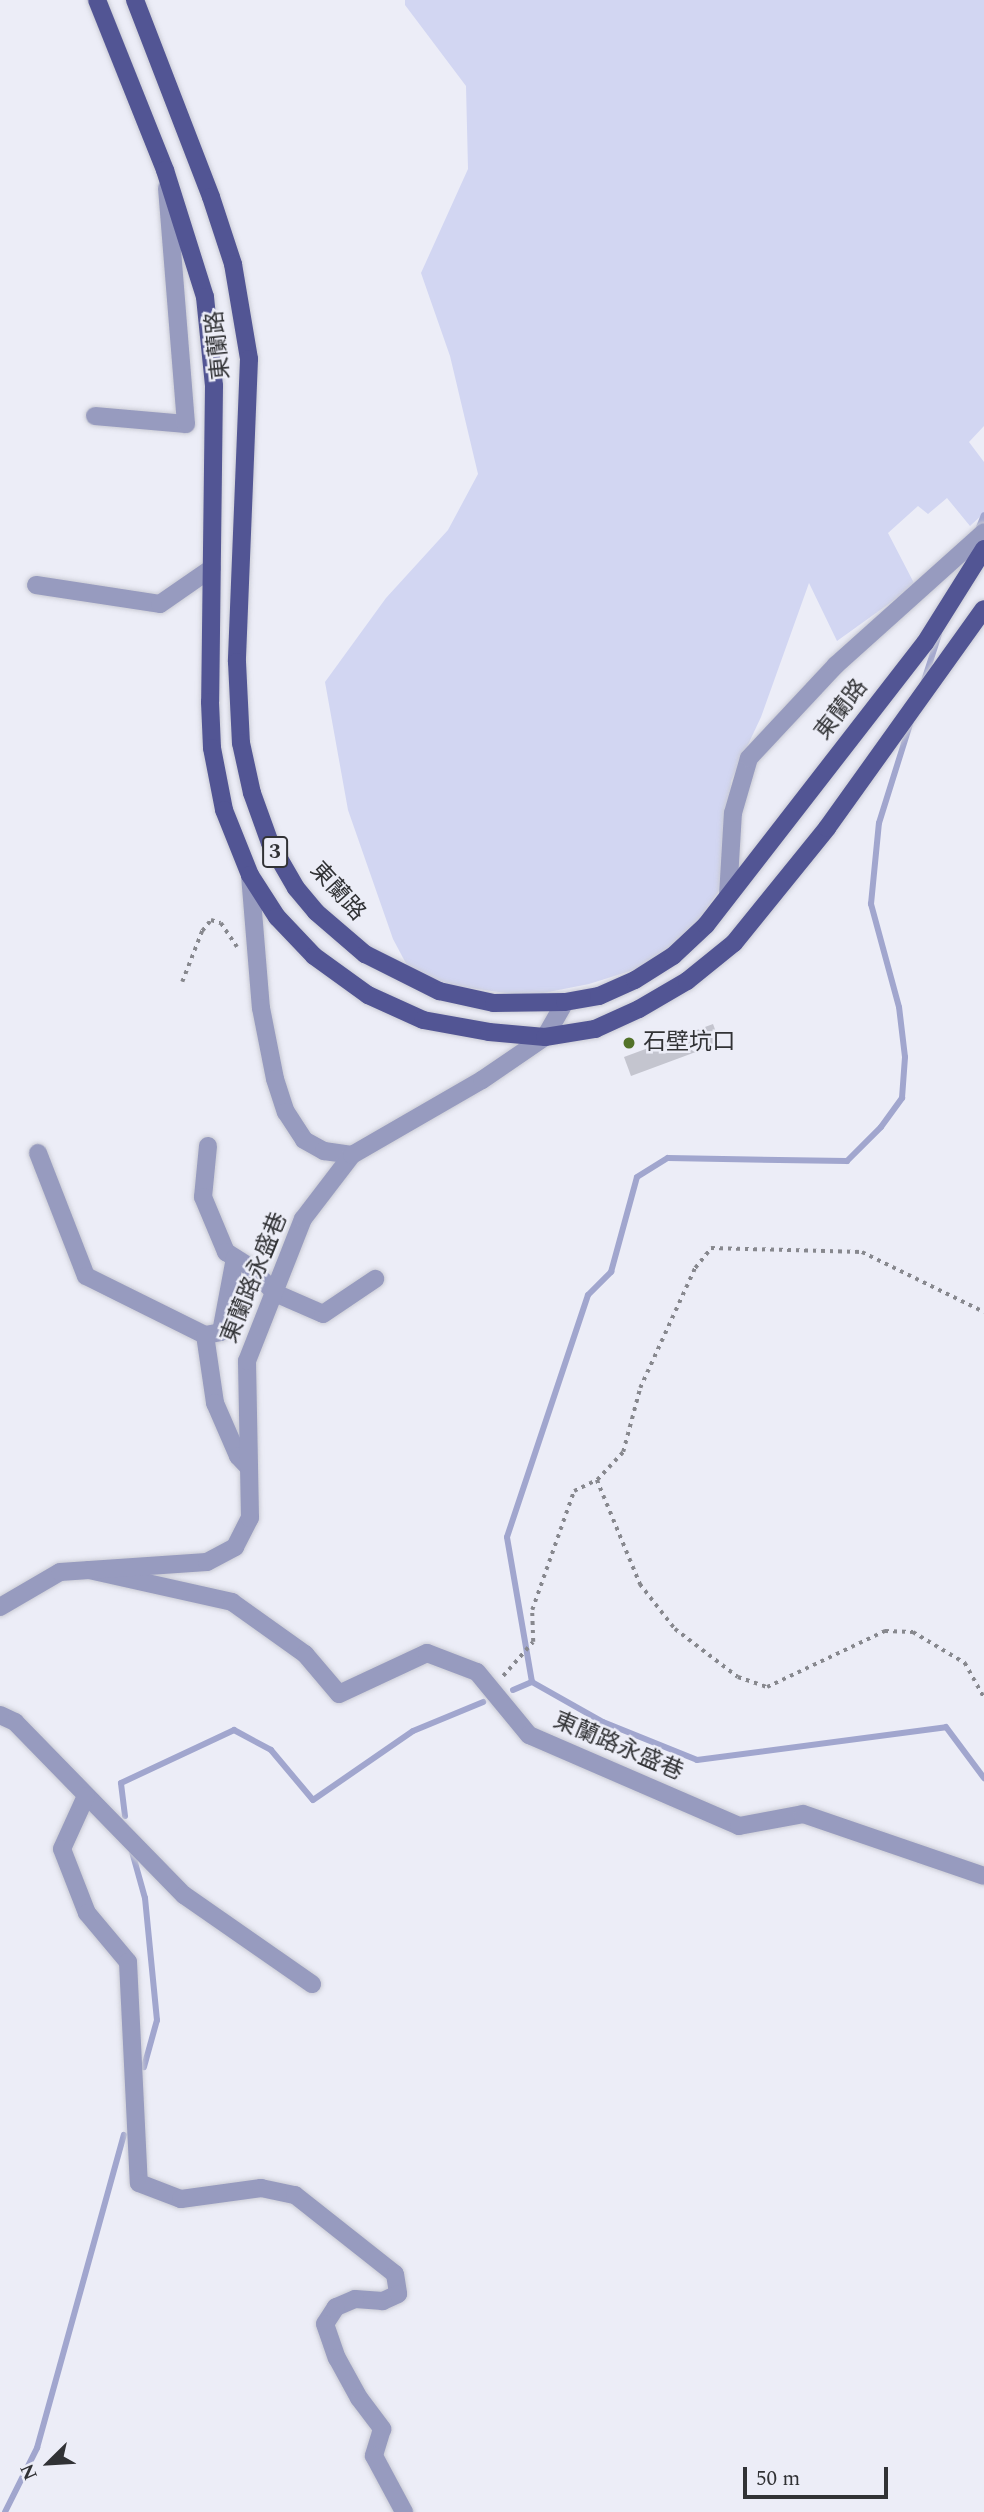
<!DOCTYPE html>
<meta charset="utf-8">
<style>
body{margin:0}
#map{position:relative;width:984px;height:2512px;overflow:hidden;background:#ecedf7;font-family:Spectral,"Noto Sans TC",serif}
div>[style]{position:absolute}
.green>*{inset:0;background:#d2d6f2}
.stream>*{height:6px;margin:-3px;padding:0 3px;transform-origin:3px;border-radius:3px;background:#a1a6ce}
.building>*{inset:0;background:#c4c5cf}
.path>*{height:3.5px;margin-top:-1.75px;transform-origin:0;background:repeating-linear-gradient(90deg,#87888e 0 3.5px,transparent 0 8.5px)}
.roads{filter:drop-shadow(0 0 2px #cacbd4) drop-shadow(0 0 2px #cacbd4)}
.minor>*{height:18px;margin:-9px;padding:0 9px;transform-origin:9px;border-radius:9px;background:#979bbf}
.major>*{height:18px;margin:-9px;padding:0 9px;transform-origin:9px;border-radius:9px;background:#525594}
.dots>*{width:19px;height:19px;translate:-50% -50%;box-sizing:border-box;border:4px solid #ecedf7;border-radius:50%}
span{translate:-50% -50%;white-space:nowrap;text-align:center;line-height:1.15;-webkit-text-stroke:5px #ecedf7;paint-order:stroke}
.shield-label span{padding:2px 5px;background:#ecedf7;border:2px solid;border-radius:5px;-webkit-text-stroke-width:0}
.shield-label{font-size:21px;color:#313235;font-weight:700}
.street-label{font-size:23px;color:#313235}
.poi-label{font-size:23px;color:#313235}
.left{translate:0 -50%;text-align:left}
.north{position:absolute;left:14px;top:2428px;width:70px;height:70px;-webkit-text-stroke:5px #ecedf7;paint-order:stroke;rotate:246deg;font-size:19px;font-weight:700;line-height:28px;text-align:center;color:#313235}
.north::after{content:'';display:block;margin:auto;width:24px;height:32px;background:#313235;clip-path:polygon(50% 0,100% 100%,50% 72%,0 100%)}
.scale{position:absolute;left:743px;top:2467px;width:145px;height:32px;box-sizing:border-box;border:4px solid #313235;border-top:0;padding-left:9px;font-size:21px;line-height:24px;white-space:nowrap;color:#313235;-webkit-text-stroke:5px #ecedf7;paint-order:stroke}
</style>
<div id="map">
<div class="green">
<div style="clip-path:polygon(405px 0,984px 0,984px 426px,969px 442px,984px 462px,984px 513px,970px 526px,947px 498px,928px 514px,918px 506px,888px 533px,915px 585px,837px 641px,809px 583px,761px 717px,731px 781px,721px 888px,686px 938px,646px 966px,589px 984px,528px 996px,455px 986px,410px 971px,393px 939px,348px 810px,325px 682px,386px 598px,448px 530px,478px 474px,450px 356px,421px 273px,468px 169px,466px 86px,405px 5px)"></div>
</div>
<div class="stream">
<div style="left:977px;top:532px;width:18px;rotate:-68deg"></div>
<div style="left:924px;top:681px;width:49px;rotate:-72.3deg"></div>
<div style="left:532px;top:1682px;width:147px;rotate:-99.8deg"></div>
<div style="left:507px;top:1537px;width:255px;rotate:-71.5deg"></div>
<div style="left:588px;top:1295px;width:33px;rotate:-45deg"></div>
<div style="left:611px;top:1272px;width:98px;rotate:-74.7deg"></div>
<div style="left:637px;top:1177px;width:36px;rotate:-32deg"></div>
<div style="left:668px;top:1158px;width:179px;rotate:1deg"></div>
<div style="left:847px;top:1161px;width:48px;rotate:-45deg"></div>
<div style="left:881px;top:1127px;width:36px;rotate:-54deg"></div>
<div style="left:902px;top:1098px;width:41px;rotate:-85.8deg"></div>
<div style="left:905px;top:1057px;width:50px;rotate:-96.8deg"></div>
<div style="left:899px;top:1007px;width:107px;rotate:-105.2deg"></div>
<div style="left:871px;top:904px;width:81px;rotate:-84.4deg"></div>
<div style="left:879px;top:823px;width:107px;rotate:-72.6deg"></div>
<div style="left:513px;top:1690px;width:21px;rotate:-23deg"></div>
<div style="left:532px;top:1682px;width:81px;rotate:29.4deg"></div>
<div style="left:603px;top:1722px;width:101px;rotate:22deg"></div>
<div style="left:697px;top:1760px;width:251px;rotate:-7.5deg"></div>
<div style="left:946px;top:1727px;width:64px;rotate:53.3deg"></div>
<div style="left:125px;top:1816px;width:33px;rotate:-97deg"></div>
<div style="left:121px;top:1783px;width:125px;rotate:-25.1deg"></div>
<div style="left:234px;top:1730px;width:42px;rotate:28.4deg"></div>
<div style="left:271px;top:1750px;width:65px;rotate:50deg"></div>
<div style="left:313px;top:1800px;width:121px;rotate:-34.6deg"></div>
<div style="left:413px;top:1731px;width:76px;rotate:-22.5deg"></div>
<div style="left:131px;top:1848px;width:52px;rotate:74.4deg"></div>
<div style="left:145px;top:1898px;width:123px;rotate:84.4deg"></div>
<div style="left:157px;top:2020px;width:49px;rotate:105.5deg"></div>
<div style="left:5px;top:2512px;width:72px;rotate:-63.4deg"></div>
<div style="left:37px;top:2448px;width:325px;rotate:-74.5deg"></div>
</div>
<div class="building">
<div style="clip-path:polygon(713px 1024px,720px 1043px,631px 1076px,624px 1057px)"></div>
</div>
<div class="path">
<div style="left:182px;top:982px;width:55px;rotate:-68.6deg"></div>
<div style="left:202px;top:931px;width:14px;rotate:-51deg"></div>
<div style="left:211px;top:920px;width:10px;rotate:17deg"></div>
<div style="left:221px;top:923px;width:29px;rotate:56deg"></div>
<div style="left:597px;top:1480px;width:113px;rotate:67.5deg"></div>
<div style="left:640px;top:1584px;width:57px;rotate:52.1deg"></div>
<div style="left:675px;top:1629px;width:79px;rotate:37.3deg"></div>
<div style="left:738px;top:1677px;width:31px;rotate:19deg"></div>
<div style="left:767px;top:1687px;width:131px;rotate:-25.4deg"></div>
<div style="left:885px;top:1631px;width:28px;rotate:2deg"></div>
<div style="left:913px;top:1632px;width:61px;rotate:30.8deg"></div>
<div style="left:965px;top:1663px;width:39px;rotate:61deg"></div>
<div style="left:503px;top:1676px;width:45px;rotate:-48.6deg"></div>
<div style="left:533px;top:1642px;width:32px;rotate:-92deg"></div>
<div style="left:532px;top:1610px;width:126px;rotate:-70.6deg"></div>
<div style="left:574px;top:1491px;width:25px;rotate:-26deg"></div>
<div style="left:597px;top:1480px;width:38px;rotate:-47deg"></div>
<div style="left:623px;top:1452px;width:66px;rotate:-75.1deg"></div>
<div style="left:640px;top:1388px;width:132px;rotate:-65.4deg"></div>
<div style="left:695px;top:1268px;width:26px;rotate:-51deg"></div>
<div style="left:711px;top:1248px;width:151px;rotate:1.5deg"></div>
<div style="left:862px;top:1252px;width:136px;rotate:26.2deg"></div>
</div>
<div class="roads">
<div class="minor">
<div style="left:95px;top:416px;width:91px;rotate:5deg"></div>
<div style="left:186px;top:424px;width:237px;rotate:-94.6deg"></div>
<div style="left:36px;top:585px;width:125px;rotate:8.7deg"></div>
<div style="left:160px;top:604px;width:63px;rotate:-34.7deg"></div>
<div style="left:250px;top:875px;width:133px;rotate:85.3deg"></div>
<div style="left:261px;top:1008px;width:72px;rotate:78.8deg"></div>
<div style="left:275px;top:1079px;width:35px;rotate:72deg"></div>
<div style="left:286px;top:1112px;width:33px;rotate:57deg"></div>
<div style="left:304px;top:1140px;width:23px;rotate:29deg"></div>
<div style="left:324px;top:1151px;width:28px;rotate:8deg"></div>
<div style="left:728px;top:896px;width:83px;rotate:-86.6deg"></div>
<div style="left:733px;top:813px;width:57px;rotate:-73.8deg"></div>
<div style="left:749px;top:758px;width:127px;rotate:-46.9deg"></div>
<div style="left:836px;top:665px;width:199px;rotate:-41.9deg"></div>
<div style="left:208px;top:1146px;width:51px;rotate:95.6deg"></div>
<div style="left:203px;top:1197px;width:60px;rotate:67.3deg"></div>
<div style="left:226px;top:1252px;width:28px;rotate:32deg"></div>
<div style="left:250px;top:1267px;width:36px;rotate:46deg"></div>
<div style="left:275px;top:1293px;width:52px;rotate:23.6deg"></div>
<div style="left:323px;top:1314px;width:63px;rotate:-33.9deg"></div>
<div style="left:38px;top:1153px;width:132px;rotate:68.7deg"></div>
<div style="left:86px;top:1276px;width:133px;rotate:26.4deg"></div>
<div style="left:235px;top:1258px;width:75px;rotate:100.7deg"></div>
<div style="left:221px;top:1332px;width:16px;rotate:169deg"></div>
<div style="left:205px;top:1335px;width:69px;rotate:81.6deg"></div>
<div style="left:215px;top:1403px;width:58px;rotate:66.5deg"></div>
<div style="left:238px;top:1456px;width:16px;rotate:47deg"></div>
<div style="left:89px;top:1570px;width:147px;rotate:12.6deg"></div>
<div style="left:232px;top:1602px;width:90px;rotate:35.5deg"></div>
<div style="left:305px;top:1654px;width:52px;rotate:49.6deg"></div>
<div style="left:339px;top:1694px;width:97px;rotate:-25deg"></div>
<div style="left:427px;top:1653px;width:53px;rotate:20.8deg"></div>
<div style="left:477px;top:1672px;width:82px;rotate:50.5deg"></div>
<div style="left:529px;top:1735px;width:229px;rotate:23.4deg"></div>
<div style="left:739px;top:1826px;width:65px;rotate:-10.6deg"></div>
<div style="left:803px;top:1814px;width:191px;rotate:18.9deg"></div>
<div style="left:0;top:1607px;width:69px;rotate:-30.3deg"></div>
<div style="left:60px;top:1572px;width:147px;rotate:-3.9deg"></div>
<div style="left:207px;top:1562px;width:32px;rotate:-28deg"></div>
<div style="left:235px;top:1547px;width:33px;rotate:-63deg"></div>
<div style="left:250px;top:1518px;width:157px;rotate:-91.1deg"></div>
<div style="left:247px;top:1361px;width:153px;rotate:-68.5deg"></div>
<div style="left:303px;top:1219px;width:81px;rotate:-52.6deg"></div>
<div style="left:352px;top:1155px;width:150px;rotate:-30deg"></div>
<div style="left:482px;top:1080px;width:76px;rotate:-34.3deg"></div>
<div style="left:545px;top:1037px;width:40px;rotate:-60.3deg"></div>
<div style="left:0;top:1715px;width:17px;rotate:25deg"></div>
<div style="left:15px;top:1722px;width:242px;rotate:45.7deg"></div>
<div style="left:184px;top:1895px;width:156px;rotate:34.8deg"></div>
<div style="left:86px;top:1796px;width:58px;rotate:114.4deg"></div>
<div style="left:62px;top:1849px;width:69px;rotate:68.7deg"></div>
<div style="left:87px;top:1913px;width:64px;rotate:50.1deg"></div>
<div style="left:128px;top:1962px;width:221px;rotate:87.2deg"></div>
<div style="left:139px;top:2183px;width:45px;rotate:20.9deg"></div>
<div style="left:181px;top:2199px;width:81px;rotate:-7.8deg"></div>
<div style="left:261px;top:2188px;width:35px;rotate:12deg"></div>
<div style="left:295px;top:2195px;width:127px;rotate:38.3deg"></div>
<div style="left:395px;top:2274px;width:20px;rotate:81deg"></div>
<div style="left:398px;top:2294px;width:17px;rotate:155deg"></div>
<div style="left:383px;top:2301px;width:28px;rotate:-176deg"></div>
<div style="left:355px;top:2299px;width:21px;rotate:157deg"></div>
<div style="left:336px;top:2307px;width:20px;rotate:123deg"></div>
<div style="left:325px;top:2324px;width:36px;rotate:71deg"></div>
<div style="left:337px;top:2358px;width:46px;rotate:61.2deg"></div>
<div style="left:359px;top:2398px;width:39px;rotate:53deg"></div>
<div style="left:382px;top:2429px;width:28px;rotate:107deg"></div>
<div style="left:374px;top:2456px;width:64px;rotate:61.8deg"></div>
</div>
<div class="major">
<div style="left:97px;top:0;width:183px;rotate:68.2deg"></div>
<div style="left:165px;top:170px;width:133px;rotate:72.5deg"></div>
<div style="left:205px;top:297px;width:89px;rotate:84.2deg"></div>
<div style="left:214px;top:386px;width:316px;rotate:90.7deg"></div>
<div style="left:210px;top:702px;width:46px;rotate:87.5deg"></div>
<div style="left:212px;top:748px;width:63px;rotate:79deg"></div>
<div style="left:224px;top:810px;width:70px;rotate:68.2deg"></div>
<div style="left:250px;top:875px;width:50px;rotate:57.3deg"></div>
<div style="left:277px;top:917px;width:54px;rotate:46.5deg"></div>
<div style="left:314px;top:956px;width:67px;rotate:35.8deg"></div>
<div style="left:368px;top:995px;width:60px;rotate:24.4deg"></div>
<div style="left:423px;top:1020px;width:67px;rotate:10.3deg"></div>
<div style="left:489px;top:1032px;width:56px;rotate:5.1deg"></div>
<div style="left:545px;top:1037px;width:51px;rotate:-9.1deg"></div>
<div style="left:595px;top:1029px;width:48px;rotate:-24.4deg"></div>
<div style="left:639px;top:1009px;width:56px;rotate:-30.3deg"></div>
<div style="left:687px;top:981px;width:60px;rotate:-39deg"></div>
<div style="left:734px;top:943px;width:148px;rotate:-51deg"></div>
<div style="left:827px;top:828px;width:269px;rotate:-54.4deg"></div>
<div style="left:135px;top:0;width:211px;rotate:68.9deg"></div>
<div style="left:211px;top:197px;width:71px;rotate:71.8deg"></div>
<div style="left:233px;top:264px;width:96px;rotate:80.4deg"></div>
<div style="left:249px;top:359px;width:303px;rotate:92.3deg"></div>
<div style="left:237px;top:662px;width:81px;rotate:87.2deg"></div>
<div style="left:241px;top:743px;width:51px;rotate:77.6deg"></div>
<div style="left:252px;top:793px;width:53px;rotate:70.2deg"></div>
<div style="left:270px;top:843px;width:52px;rotate:60deg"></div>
<div style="left:296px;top:888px;width:31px;rotate:50deg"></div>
<div style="left:316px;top:912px;width:65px;rotate:40.6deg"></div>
<div style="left:365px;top:954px;width:83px;rotate:26.6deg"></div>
<div style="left:439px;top:991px;width:56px;rotate:12.3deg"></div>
<div style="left:494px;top:1003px;width:71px;rotate:-0.8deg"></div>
<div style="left:565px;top:1002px;width:35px;rotate:-10deg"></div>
<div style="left:599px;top:996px;width:39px;rotate:-24deg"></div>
<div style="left:635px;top:980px;width:45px;rotate:-32.3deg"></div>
<div style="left:673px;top:956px;width:45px;rotate:-43.2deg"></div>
<div style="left:706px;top:925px;width:357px;rotate:-52.2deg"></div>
<div style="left:925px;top:643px;width:111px;rotate:-57.9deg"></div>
</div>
</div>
<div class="dots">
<div style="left:629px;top:1043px;background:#527229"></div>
</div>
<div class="shield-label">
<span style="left:275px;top:852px">3</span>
</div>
<div class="street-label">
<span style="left:219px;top:345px;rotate:-96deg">東蘭路</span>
<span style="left:842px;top:710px;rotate:-52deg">東蘭路</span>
<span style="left:337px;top:892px;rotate:48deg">東蘭路</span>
<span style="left:255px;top:1278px;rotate:-68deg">東蘭路永盛巷</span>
<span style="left:618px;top:1747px;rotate:23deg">東蘭路永盛巷</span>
</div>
<div class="poi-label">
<span class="left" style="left:643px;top:1043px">石壁坑口</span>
</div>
<div class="north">N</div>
<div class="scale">50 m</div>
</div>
